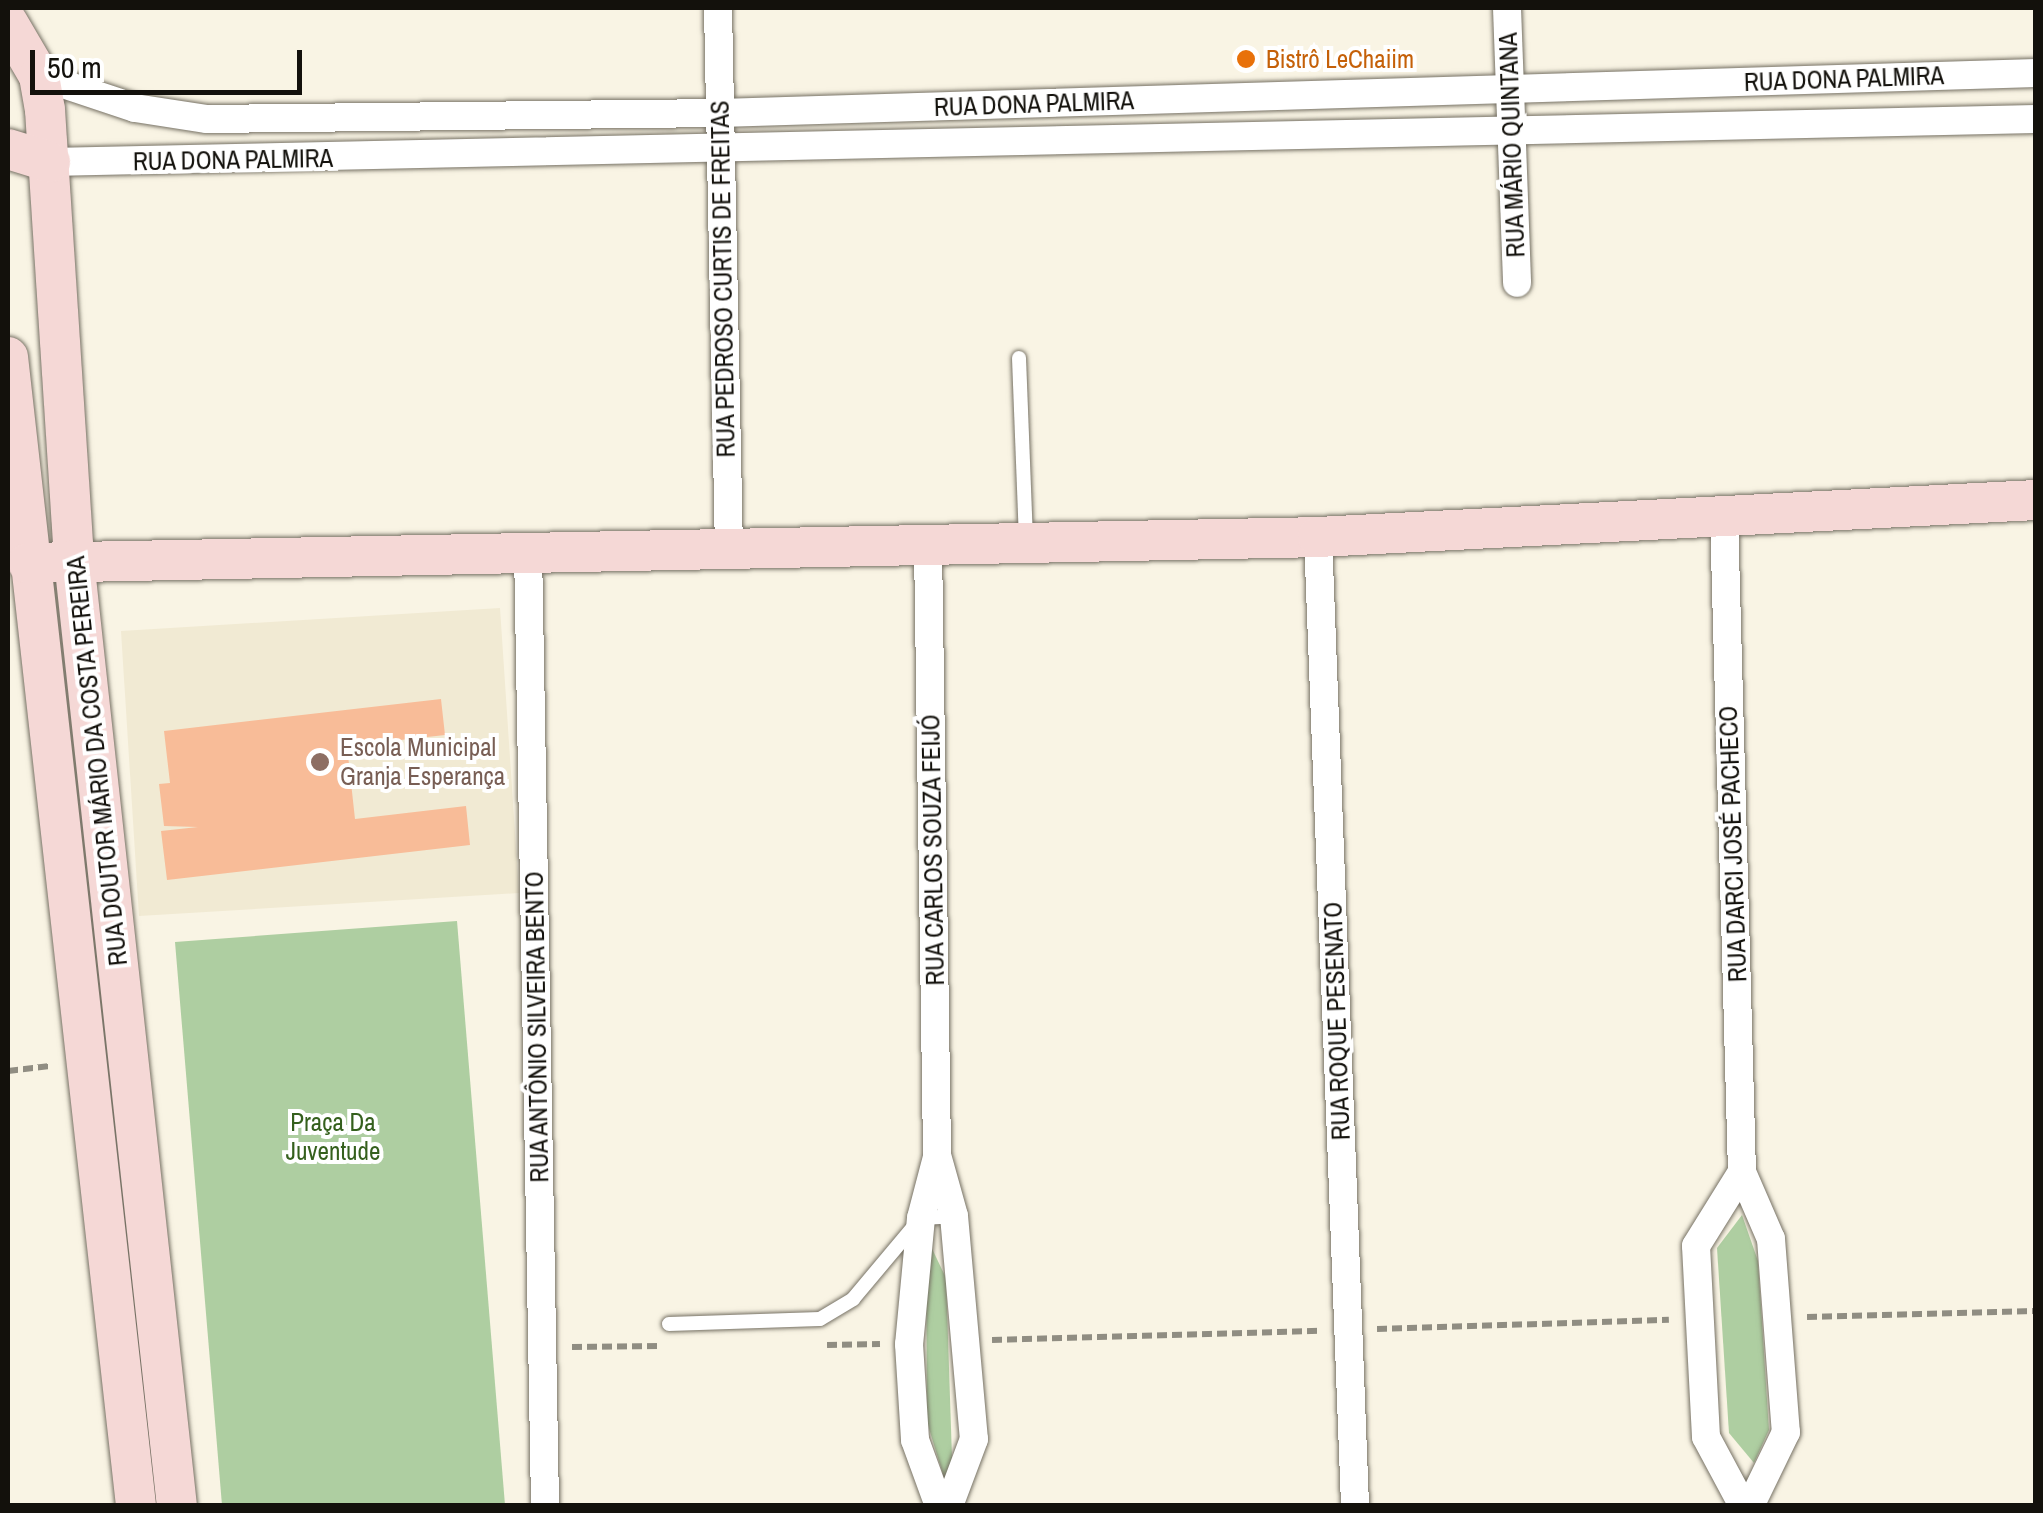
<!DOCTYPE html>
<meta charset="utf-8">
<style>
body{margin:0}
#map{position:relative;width:2043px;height:1513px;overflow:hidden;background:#f9f4e4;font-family:"Archivo Narrow",sans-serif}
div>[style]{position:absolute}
.built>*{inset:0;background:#f1ead3}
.green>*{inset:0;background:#aecea1}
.building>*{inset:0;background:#f8bc98}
.path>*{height:6px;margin-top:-3px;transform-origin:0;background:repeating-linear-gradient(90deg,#908d82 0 10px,transparent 0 15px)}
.roads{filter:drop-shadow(0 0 2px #767164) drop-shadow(0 0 2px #767164)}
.service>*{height:14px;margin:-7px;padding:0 7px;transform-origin:7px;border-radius:7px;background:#fff}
.minor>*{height:28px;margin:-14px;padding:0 14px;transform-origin:14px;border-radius:14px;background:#fff}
.secondary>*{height:40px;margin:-20px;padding:0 20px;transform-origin:20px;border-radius:20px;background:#f5d8d6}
.dots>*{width:28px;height:28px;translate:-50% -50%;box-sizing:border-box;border:5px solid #fff;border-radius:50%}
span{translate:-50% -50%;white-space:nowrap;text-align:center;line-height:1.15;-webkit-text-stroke:8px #fff;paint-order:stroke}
.food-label{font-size:25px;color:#c56008}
.left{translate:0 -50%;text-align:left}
.street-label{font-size:25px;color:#13110c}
.education-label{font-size:25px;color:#785e54}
.park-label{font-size:25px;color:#35601d}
.frame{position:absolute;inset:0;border:10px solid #13110c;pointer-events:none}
.scale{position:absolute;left:30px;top:50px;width:272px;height:45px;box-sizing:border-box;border:5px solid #13110c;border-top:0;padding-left:12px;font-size:30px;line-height:35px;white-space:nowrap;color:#13110c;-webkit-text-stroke:8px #fff;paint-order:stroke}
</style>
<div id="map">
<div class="built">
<div style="clip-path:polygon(500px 608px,519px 893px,139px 916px,121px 631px)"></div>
</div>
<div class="green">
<div style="clip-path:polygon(457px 921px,505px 1505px,222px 1505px,175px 942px)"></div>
<div style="clip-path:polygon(1742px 1215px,1758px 1261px,1769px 1430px,1754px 1463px,1729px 1433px,1717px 1248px)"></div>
<div style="clip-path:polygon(926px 1236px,946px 1278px,952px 1458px,945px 1481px,927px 1422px)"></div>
</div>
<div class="building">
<div style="clip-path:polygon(441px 699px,445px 735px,347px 746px,355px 819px,466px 806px,470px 845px,167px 880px,161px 831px,198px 827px,164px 826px,159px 784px,170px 783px,164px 731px)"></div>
</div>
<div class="path">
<div style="left:8px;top:1071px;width:42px;rotate:-6.8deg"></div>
<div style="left:1807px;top:1317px;width:229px;rotate:-1.5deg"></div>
<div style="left:1377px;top:1329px;width:292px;rotate:-1.8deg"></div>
<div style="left:992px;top:1340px;width:328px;rotate:-1.6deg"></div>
<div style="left:827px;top:1345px;width:53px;rotate:-1.1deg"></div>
<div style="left:572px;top:1347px;width:88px;rotate:-0.7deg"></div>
</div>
<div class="roads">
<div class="service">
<div style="left:1019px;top:358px;width:179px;rotate:87.8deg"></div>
<div style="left:669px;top:1324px;width:151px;rotate:-1.9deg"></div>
<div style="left:820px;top:1319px;width:39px;rotate:-31deg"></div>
<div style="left:853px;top:1299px;width:106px;rotate:-50deg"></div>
<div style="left:921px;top:1218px;width:33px;rotate:-3deg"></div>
</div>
<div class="minor">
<div style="left:718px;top:8px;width:543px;rotate:88.84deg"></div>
<div style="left:1507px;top:8px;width:275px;rotate:87.9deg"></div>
<div style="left:39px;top:76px;width:101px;rotate:18.4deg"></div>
<div style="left:135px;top:108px;width:73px;rotate:8.7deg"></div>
<div style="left:207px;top:119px;width:513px;rotate:-0.67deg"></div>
<div style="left:720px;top:113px;width:1317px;rotate:-1.74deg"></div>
<div style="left:50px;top:162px;width:1986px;rotate:-1.24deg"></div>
<div style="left:1724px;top:516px;width:656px;rotate:88.43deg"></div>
<div style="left:1742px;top:1172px;width:73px;rotate:66.6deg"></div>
<div style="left:1771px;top:1239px;width:194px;rotate:85.6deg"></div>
<div style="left:1786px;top:1432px;width:82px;rotate:115.9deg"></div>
<div style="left:1318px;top:537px;width:970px;rotate:87.81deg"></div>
<div style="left:928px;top:545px;width:610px;rotate:89.15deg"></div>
<div style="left:937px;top:1155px;width:63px;rotate:74.4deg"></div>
<div style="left:954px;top:1216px;width:224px;rotate:84.9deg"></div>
<div style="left:974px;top:1439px;width:72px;rotate:110.5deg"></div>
<div style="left:528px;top:549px;width:957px;rotate:88.98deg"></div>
<div style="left:937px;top:1157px;width:63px;rotate:104.7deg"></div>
<div style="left:921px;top:1218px;width:127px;rotate:95.4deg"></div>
<div style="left:909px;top:1344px;width:96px;rotate:86.4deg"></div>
<div style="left:915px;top:1440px;width:70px;rotate:70deg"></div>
<div style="left:1742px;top:1172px;width:87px;rotate:121.9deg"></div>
<div style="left:1696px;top:1246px;width:191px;rotate:87deg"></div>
<div style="left:1706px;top:1437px;width:78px;rotate:61.8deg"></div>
</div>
<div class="secondary">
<div style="left:8px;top:23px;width:61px;rotate:59.7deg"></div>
<div style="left:39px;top:76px;width:35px;rotate:80deg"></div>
<div style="left:45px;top:110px;width:451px;rotate:86.3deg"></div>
<div style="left:74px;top:560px;width:952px;rotate:83.79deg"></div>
<div style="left:8px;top:149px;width:44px;rotate:17.2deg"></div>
<div style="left:8px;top:357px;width:1156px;rotate:83.64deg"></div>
<div style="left:28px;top:563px;width:1290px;rotate:-1.15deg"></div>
<div style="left:1318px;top:537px;width:719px;rotate:-2.95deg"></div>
</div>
</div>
<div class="dots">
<div style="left:1246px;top:59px;background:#e8710a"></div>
<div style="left:320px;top:762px;background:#8d6e63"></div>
</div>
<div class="food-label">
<span class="left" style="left:1266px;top:59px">Bistrô LeChaiim</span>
</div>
<div class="street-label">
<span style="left:1844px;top:79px;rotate:-2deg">RUA DONA PALMIRA</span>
<span style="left:1034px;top:104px;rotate:-2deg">RUA DONA PALMIRA</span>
<span style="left:1512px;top:145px;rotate:-92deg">RUA MÁRIO QUINTANA</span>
<span style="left:233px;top:160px;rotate:-1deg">RUA DONA PALMIRA</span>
<span style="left:723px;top:279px;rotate:-91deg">RUA PEDROSO CURTIS DE FREITAS</span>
<span style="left:97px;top:761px;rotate:-96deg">RUA DOUTOR MÁRIO DA COSTA PEREIRA</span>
<span style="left:1733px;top:844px;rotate:-92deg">RUA DARCI JOSÉ PACHECO</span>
<span style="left:933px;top:850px;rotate:-91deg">RUA CARLOS SOUZA FEIJÓ</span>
<span style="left:1337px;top:1021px;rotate:-92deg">RUA ROQUE PESENATO</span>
<span style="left:537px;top:1027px;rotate:-91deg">RUA ANTÔNIO SILVEIRA BENTO</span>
</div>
<div class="education-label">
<span class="left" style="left:340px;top:762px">Escola Municipal<br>Granja Esperança</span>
</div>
<div class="park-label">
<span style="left:333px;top:1137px">Praça Da<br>Juventude</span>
</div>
<div class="frame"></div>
<div class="scale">50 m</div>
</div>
